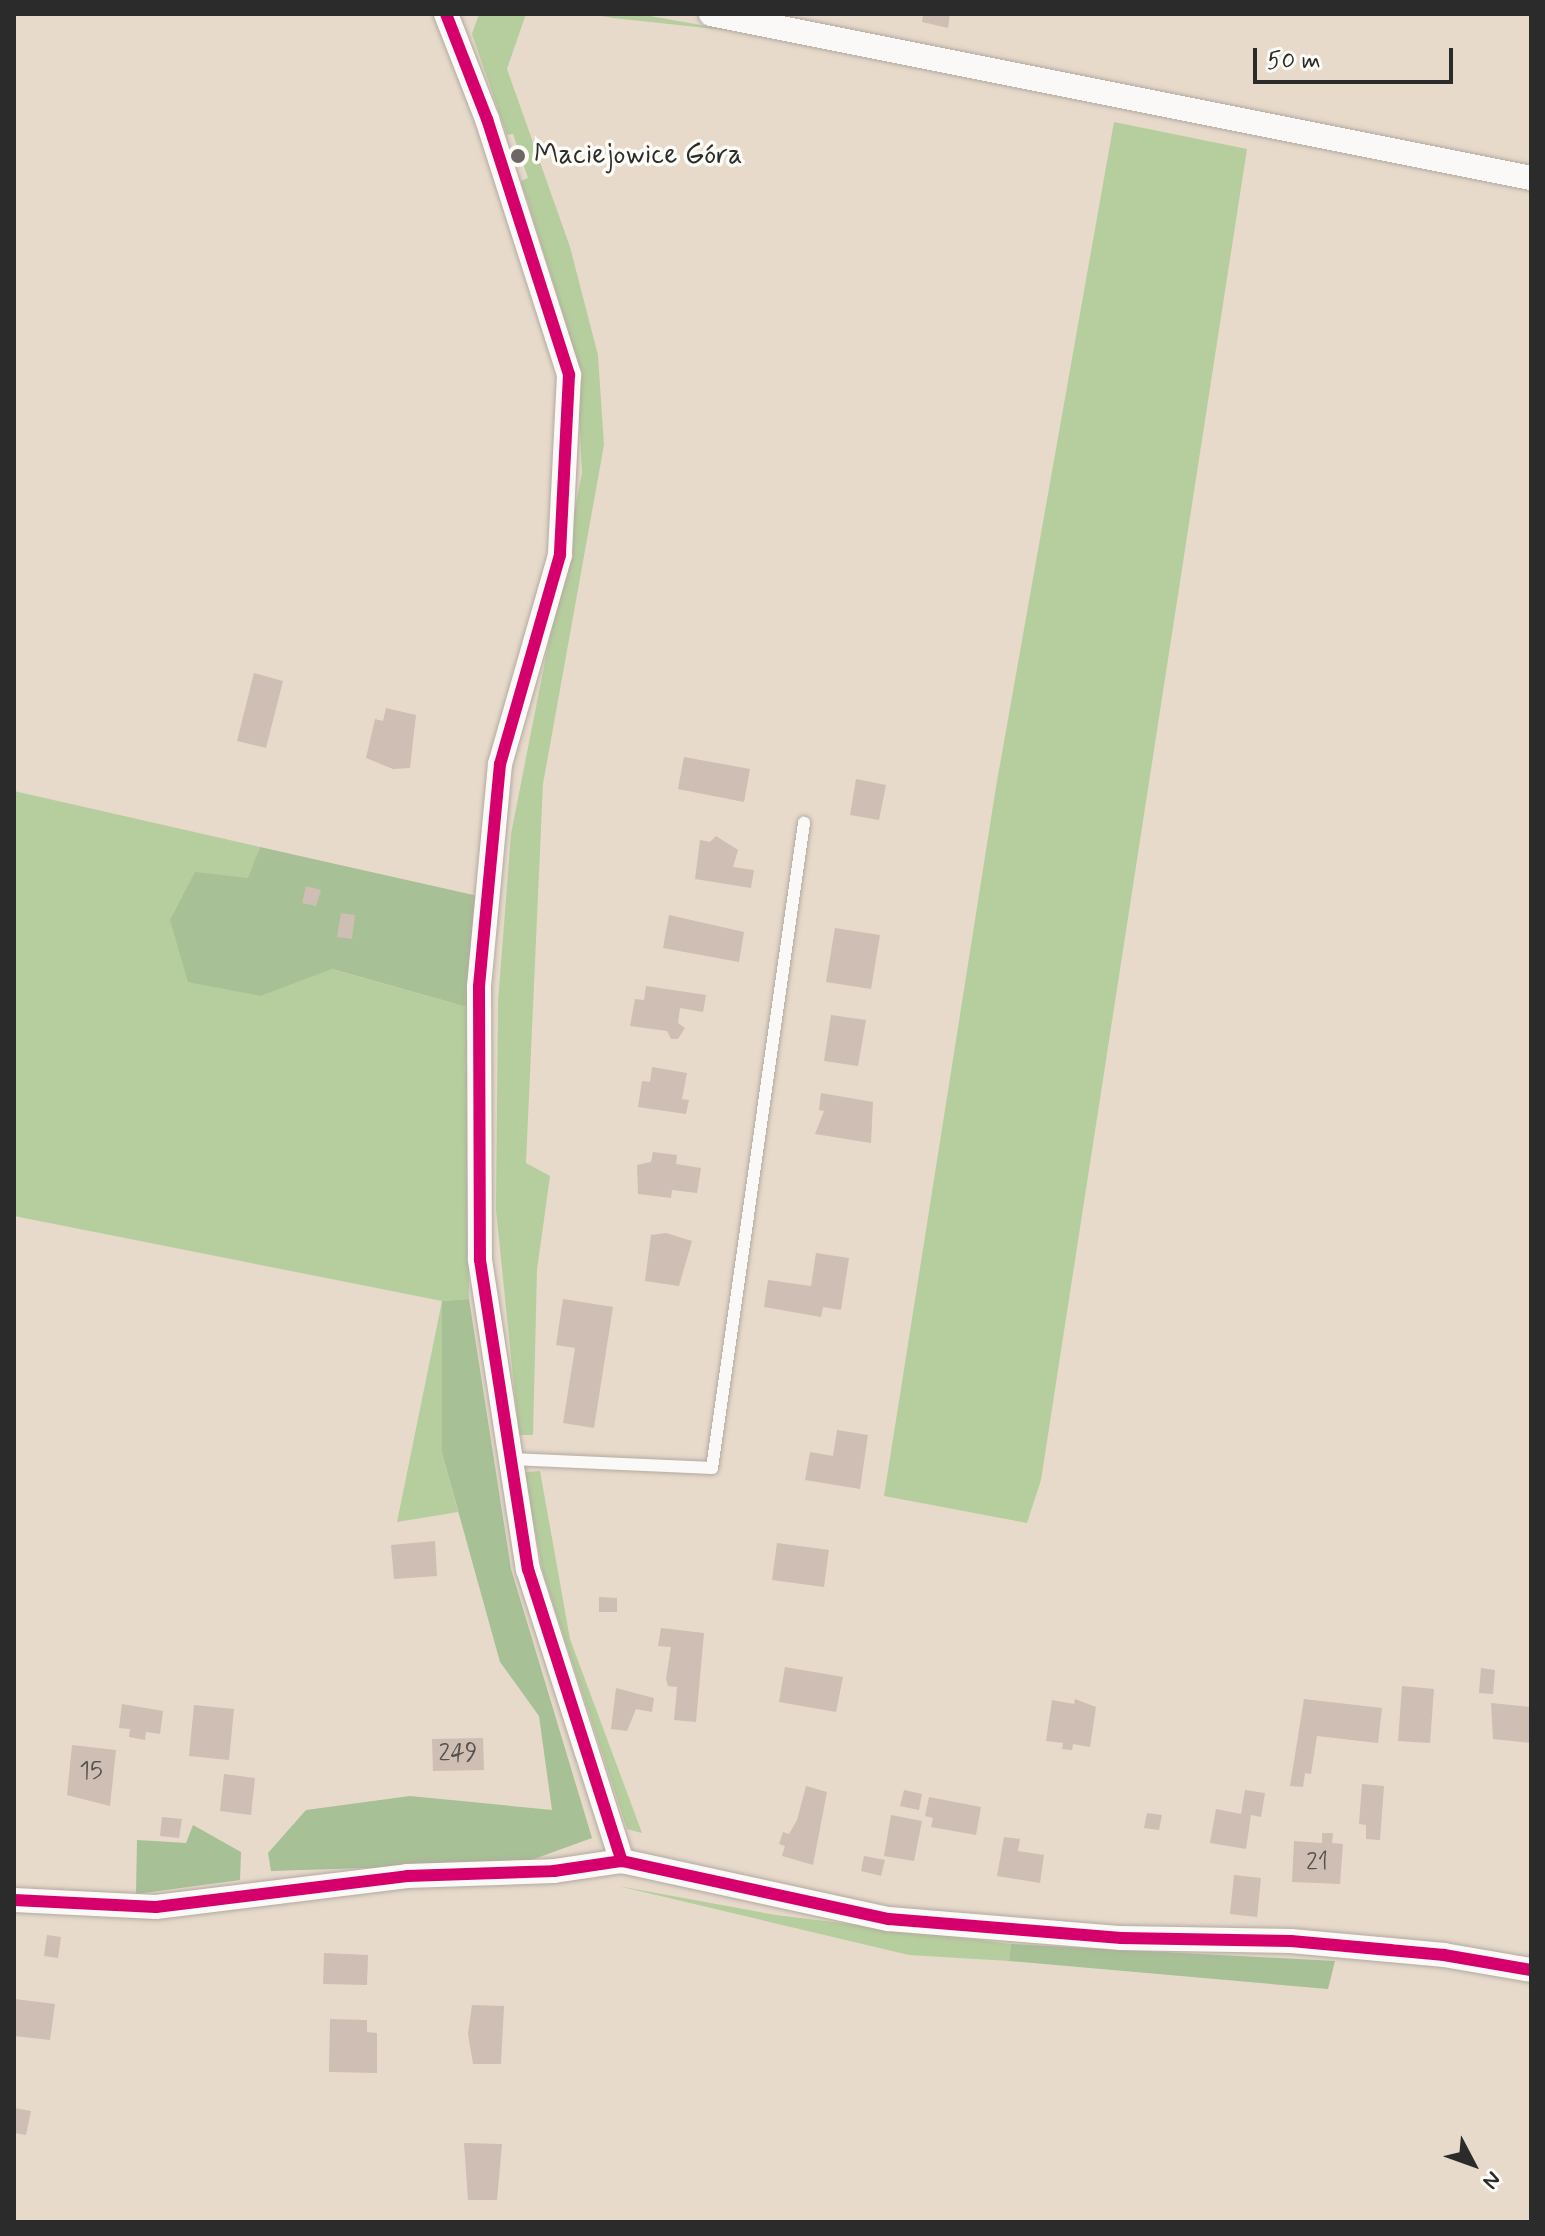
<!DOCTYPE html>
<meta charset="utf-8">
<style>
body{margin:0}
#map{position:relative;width:1545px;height:2236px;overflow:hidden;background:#e7dacb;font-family:Mynerve,sans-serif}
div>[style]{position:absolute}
.green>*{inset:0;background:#b6ce9d}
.forest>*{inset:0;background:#a7c095}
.building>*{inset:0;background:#cebeb3}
.roads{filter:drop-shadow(0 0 2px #b2aaa0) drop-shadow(0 0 2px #b2aaa0)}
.service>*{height:12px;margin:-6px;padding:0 6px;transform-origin:6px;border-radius:6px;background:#fbf9f7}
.minor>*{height:24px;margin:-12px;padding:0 12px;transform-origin:12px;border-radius:12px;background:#fbf9f7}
.cycleway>*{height:12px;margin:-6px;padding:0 6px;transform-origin:6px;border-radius:6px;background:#d6006c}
.dots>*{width:22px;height:22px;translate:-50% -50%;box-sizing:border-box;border:4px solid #fdfcf7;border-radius:50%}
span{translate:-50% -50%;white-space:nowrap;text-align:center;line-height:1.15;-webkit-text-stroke:7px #fdfcf7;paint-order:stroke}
.number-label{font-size:24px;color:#54504d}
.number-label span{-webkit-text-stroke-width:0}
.poi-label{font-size:28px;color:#2b2b2b}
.left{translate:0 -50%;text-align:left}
.frame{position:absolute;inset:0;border:16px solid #2b2b2b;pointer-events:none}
.north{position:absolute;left:1433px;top:2124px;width:80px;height:80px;-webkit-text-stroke:6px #fdfcf7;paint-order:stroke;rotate:131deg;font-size:22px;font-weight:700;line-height:32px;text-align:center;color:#2b2b2b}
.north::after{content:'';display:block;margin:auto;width:28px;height:36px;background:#2b2b2b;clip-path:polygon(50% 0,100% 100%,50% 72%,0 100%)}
.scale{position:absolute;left:1253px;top:48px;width:200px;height:36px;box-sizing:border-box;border:4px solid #2b2b2b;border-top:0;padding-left:10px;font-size:24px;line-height:28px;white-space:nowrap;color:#2b2b2b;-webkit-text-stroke:6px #fdfcf7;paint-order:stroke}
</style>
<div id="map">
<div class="green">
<div style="clip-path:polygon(479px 14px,526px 14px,507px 69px,570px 247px,598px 355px,604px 445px,543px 784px,526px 1163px,550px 1176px,537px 1270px,533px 1435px,519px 1435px,496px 1210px,498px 1002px,511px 834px,582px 473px,578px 387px,566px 323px,521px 181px,528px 178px,513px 134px,507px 135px,472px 34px)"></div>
<div style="clip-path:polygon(590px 14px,639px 14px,734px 31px,613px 18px)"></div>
<div style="clip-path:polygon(1114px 122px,1247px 149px,1041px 1480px,1027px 1523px,884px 1496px,996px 787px)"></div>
<div style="clip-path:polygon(14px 791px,260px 847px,249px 878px,261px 996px,331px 969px,467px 1007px,469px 1299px,442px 1301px,442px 1453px,458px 1512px,397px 1522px,442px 1301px,14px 1216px)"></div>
<div style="clip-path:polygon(540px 1471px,570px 1639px,642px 1833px,627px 1829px,543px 1573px,524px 1472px)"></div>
<div style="clip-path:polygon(618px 1886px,776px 1915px,1011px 1944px,1009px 1961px,909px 1955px)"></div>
</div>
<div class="forest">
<div style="clip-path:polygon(260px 847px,478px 896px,467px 1007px,332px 969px,261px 996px,188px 982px,170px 920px,195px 872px,248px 878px)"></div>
<div style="clip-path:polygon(469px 1299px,511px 1569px,592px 1838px,523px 1863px,271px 1871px,268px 1853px,306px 1810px,410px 1796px,552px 1810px,539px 1716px,500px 1662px,442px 1453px,442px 1301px)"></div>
<div style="clip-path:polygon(193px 1825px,241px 1852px,240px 1880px,136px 1894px,137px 1840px,186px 1843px)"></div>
<div style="clip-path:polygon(1011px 1944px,1335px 1961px,1328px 1989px,1009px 1961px)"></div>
</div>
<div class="building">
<div style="clip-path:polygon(950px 14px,948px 28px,922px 22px,923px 15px)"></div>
<div style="clip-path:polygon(254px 673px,283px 681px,266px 748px,237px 741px)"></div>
<div style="clip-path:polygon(386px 708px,416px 715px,410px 768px,393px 769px,366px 758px,375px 719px,383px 721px)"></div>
<div style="clip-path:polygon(684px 757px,750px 769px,744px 802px,678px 789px)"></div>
<div style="clip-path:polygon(856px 779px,886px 785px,879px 820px,850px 815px)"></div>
<div style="clip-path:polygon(716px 836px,738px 850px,733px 867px,754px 870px,751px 888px,695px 879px,700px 840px,710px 842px)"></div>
<div style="clip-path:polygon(306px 886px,321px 890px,316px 906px,302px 903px)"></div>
<div style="clip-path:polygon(341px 913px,355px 915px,352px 939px,337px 937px)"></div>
<div style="clip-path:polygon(669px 915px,744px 932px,739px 962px,663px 948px)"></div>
<div style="clip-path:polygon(835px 928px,880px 935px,871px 989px,826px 982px)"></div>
<div style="clip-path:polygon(646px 986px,706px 995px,703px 1012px,680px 1008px,678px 1023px,685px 1028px,678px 1039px,671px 1039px,667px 1031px,630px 1026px,635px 999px,644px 1000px)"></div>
<div style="clip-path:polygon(831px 1015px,866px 1020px,858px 1066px,824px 1061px)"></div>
<div style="clip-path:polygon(652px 1067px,687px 1073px,682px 1099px,689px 1100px,686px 1114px,638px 1107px,642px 1081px,650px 1082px)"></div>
<div style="clip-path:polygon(821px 1093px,873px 1102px,871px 1143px,815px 1134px,824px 1111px,819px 1110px)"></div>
<div style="clip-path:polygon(653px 1152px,677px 1155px,676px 1164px,701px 1168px,697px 1193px,672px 1190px,671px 1198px,638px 1194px,637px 1165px,651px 1162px)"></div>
<div style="clip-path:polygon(666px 1233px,692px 1241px,679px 1286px,645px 1281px,651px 1235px)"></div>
<div style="clip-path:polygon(816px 1253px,849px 1258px,841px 1310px,823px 1307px,821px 1317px,764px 1307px,768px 1280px,811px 1286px)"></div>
<div style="clip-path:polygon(563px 1299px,613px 1307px,594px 1428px,563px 1423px,575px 1348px,556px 1345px)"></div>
<div style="clip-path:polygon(837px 1430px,868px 1435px,860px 1489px,805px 1480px,810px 1452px,833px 1456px)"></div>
<div style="clip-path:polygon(435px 1541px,437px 1576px,394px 1579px,391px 1545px)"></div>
<div style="clip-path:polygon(777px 1543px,829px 1550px,824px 1587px,772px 1580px)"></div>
<div style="clip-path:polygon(599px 1597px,617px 1598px,617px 1612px,599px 1612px)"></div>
<div style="clip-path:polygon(661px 1628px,704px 1633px,696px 1722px,674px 1720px,677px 1687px,668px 1686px,666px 1679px,671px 1647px,658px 1646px)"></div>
<div style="clip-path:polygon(785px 1667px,843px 1677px,836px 1712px,779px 1702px)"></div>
<div style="clip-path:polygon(1481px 1668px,1495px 1670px,1493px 1694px,1479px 1693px)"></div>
<div style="clip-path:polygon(1402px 1686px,1434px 1689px,1430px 1743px,1398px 1741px)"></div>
<div style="clip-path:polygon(616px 1688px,654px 1698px,652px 1712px,636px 1709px,627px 1731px,611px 1729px)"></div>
<div style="clip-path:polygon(1075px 1699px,1096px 1707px,1090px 1747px,1073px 1744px,1072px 1750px,1062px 1749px,1063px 1743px,1046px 1741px,1052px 1700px,1074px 1704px)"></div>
<div style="clip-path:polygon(1304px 1699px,1382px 1708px,1378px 1743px,1317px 1736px,1311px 1774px,1305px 1773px,1303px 1787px,1290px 1786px)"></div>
<div style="clip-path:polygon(1491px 1703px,1531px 1707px,1531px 1743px,1493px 1739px)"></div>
<div style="clip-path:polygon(122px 1704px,163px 1711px,160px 1734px,146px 1732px,145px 1740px,129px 1737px,130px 1729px,119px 1728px)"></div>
<div style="clip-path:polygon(194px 1705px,234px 1709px,229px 1760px,189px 1756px)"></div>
<div style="clip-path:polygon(483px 1738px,484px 1770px,433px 1771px,432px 1739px)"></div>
<div style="clip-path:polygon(72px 1745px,116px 1750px,110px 1806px,67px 1795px)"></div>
<div style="clip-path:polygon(224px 1774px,255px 1778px,251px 1815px,220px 1811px)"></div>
<div style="clip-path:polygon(1362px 1784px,1384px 1786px,1380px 1840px,1366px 1839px,1366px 1825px,1359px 1824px)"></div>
<div style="clip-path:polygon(806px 1786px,827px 1792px,813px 1865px,782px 1856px,785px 1846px,779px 1844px,783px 1832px,789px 1834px,797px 1820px)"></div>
<div style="clip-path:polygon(904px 1790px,922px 1794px,919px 1810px,900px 1806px)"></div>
<div style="clip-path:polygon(1245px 1790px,1265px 1793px,1261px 1817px,1251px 1815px,1246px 1849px,1210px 1843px,1216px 1809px,1241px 1814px)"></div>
<div style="clip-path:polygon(929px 1797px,981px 1807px,976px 1835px,931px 1827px,933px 1818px,925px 1816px)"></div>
<div style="clip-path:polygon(1147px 1813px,1162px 1815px,1159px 1830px,1144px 1828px)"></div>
<div style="clip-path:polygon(891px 1815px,922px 1821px,914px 1861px,884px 1856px)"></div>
<div style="clip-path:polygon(162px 1817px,182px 1819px,179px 1838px,160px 1836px)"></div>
<div style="clip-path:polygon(1322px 1833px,1333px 1833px,1332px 1843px,1343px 1844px,1340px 1884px,1292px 1882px,1294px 1841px,1322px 1843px)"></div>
<div style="clip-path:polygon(1004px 1837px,1020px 1839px,1018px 1851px,1044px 1855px,1040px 1883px,997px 1876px)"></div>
<div style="clip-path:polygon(864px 1856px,885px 1860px,881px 1876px,861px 1871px)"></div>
<div style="clip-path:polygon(1234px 1875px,1261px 1878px,1257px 1917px,1230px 1914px)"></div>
<div style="clip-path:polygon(47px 1935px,61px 1937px,58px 1958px,44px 1956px)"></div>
<div style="clip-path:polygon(324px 1953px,368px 1955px,367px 1985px,323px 1984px)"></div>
<div style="clip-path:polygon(15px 1999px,55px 2004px,50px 2040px,14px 2036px)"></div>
<div style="clip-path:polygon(472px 2005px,504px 2006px,501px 2064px,473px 2064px,468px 2034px)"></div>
<div style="clip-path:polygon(330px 2019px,367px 2020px,367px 2032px,377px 2033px,377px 2073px,329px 2072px)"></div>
<div style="clip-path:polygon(14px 2108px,31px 2111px,26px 2135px,14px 2133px)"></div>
<div style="clip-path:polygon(464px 2143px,502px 2144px,497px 2200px,468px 2200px)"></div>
</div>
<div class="roads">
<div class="service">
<div style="left:512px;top:1459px;width:200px;rotate:2.6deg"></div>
<div style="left:712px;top:1468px;width:652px;rotate:-81.88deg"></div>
</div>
<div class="minor">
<div style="left:446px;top:14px;width:113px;rotate:68.7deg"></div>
<div style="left:487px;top:119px;width:269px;rotate:72.2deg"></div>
<div style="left:569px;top:375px;width:180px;rotate:92.9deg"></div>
<div style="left:560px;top:555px;width:217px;rotate:106deg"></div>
<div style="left:500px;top:764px;width:224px;rotate:95.4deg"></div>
<div style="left:479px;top:987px;width:273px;rotate:89.8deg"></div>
<div style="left:480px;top:1260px;width:313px;rotate:81.2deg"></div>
<div style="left:528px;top:1569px;width:307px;rotate:72.2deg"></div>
<div style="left:711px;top:14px;width:836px;rotate:11.31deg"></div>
<div style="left:14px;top:1900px;width:142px;rotate:2.8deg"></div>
<div style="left:156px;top:1907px;width:253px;rotate:-7deg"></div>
<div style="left:407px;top:1876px;width:147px;rotate:-1.9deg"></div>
<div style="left:554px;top:1871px;width:69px;rotate:-8.4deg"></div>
<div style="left:622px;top:1861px;width:273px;rotate:12.3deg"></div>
<div style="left:889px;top:1919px;width:233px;rotate:4.7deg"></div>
<div style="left:1121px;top:1938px;width:170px;rotate:1deg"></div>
<div style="left:1291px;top:1941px;width:154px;rotate:5.2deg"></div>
<div style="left:1444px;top:1955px;width:88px;rotate:9.8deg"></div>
</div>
</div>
<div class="cycleway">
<div style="left:446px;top:14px;width:113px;rotate:68.7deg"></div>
<div style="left:487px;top:119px;width:269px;rotate:72.2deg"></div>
<div style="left:569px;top:375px;width:180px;rotate:92.9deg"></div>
<div style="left:560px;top:555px;width:217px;rotate:106deg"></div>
<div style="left:500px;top:764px;width:224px;rotate:95.4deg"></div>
<div style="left:479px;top:987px;width:273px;rotate:89.8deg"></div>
<div style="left:480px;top:1260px;width:313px;rotate:81.2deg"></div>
<div style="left:528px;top:1569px;width:307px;rotate:72.2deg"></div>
<div style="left:14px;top:1900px;width:142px;rotate:2.8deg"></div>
<div style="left:156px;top:1907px;width:253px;rotate:-7deg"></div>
<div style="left:407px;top:1876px;width:147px;rotate:-1.9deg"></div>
<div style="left:554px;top:1871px;width:69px;rotate:-8.4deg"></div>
<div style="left:622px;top:1861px;width:273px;rotate:12.3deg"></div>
<div style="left:889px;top:1919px;width:233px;rotate:4.7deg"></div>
<div style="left:1121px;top:1938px;width:170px;rotate:1deg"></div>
<div style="left:1291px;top:1941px;width:154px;rotate:5.2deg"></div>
<div style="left:1444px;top:1955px;width:88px;rotate:9.8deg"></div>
</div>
<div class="dots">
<div style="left:518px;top:156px;background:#6d6863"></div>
</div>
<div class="number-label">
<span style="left:458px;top:1754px">249</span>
<span style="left:91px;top:1772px">15</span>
<span style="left:1317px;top:1863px">21</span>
</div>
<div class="poi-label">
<span class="left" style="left:534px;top:156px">Maciejowice Góra</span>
</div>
<div class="frame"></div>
<div class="north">N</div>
<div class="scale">50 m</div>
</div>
